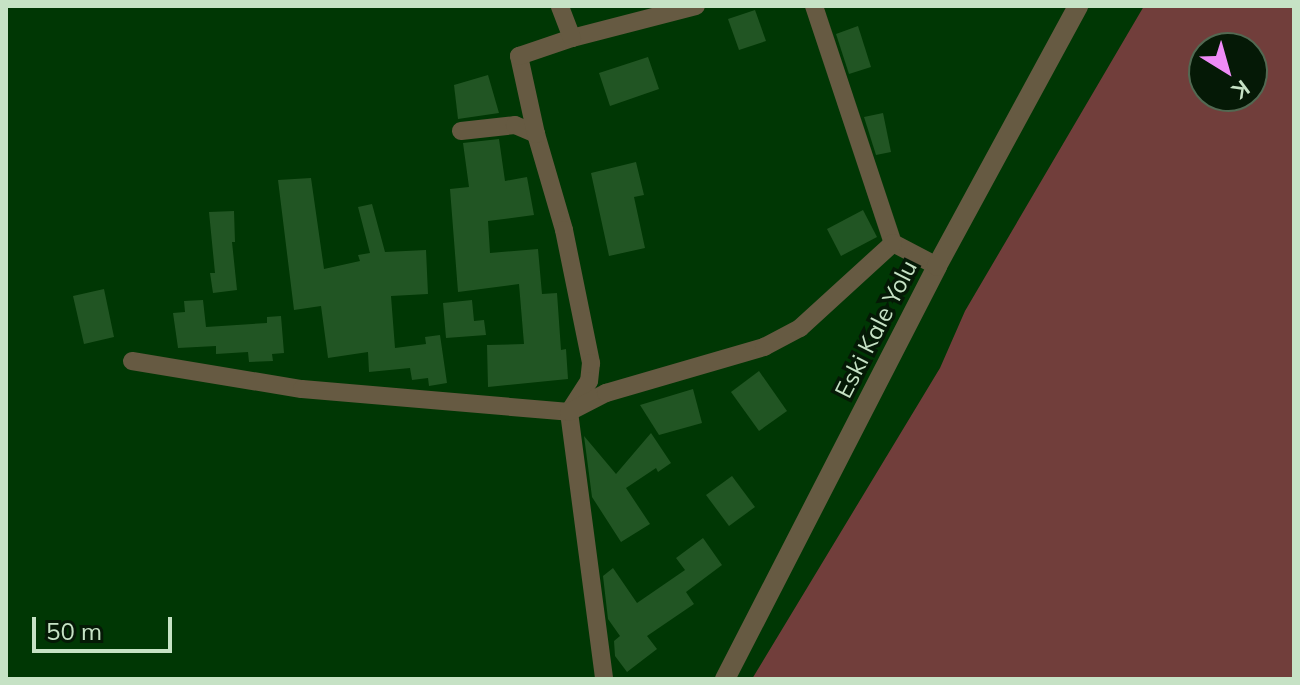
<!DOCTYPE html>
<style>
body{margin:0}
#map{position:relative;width:1300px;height:685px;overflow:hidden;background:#003704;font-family:Mulish,sans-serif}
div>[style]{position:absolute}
.green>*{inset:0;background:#713e3b}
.building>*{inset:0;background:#215523}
.minor>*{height:18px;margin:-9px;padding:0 9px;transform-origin:9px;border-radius:9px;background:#665a42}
.tertiary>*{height:20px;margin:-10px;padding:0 10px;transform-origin:10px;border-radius:10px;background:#665a42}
span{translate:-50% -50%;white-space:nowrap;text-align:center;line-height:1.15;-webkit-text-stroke:7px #051906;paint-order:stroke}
.street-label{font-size:24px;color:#c6e2c5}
.frame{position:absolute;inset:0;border:8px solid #c6e2c5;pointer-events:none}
.north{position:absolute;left:1188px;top:32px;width:80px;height:80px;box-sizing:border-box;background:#051906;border:2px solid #526952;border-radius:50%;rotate:143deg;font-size:22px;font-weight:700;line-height:32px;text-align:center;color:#c6e2c5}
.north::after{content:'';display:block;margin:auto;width:28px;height:36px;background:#ef8bf7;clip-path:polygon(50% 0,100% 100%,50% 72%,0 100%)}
.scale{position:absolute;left:32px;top:617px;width:140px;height:36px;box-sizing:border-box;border:4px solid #c6e2c5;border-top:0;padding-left:10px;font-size:24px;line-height:28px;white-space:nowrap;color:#c6e2c5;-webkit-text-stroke:6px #051906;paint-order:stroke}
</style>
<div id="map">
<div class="green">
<div style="clip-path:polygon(evenodd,1144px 6px,1294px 6px,1294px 679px,752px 679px,940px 368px,965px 311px,1144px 6px,1204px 48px,1252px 48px,1252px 96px,1204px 96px,1204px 48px)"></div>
</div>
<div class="building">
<div style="clip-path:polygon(755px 10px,766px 41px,739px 50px,728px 19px)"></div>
<div style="clip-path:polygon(858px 26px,871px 67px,849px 74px,836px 34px)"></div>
<div style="clip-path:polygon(648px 57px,659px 89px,610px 106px,599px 73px)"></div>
<div style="clip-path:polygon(488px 75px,499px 113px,458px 119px,454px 85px)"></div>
<div style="clip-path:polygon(883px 113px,891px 152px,876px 155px,864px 117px)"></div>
<div style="clip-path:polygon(499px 139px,505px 181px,527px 177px,534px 215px,488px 221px,490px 253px,538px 249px,542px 294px,557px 293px,561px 350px,566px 349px,568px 379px,488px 387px,487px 345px,524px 344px,519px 284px,458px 292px,450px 189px,469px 187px,463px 143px)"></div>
<div style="clip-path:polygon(636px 162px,644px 195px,634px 197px,645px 248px,609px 256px,591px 173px)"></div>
<div style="clip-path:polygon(311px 178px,324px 269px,360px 261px,358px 255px,370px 253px,358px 207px,372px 204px,385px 252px,426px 250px,428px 294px,391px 296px,395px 348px,426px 344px,425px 337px,440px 335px,447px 383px,429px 386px,428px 378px,412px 380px,410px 368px,369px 372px,368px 352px,328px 358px,321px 306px,294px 310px,278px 180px)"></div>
<div style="clip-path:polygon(863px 210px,877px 237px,841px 256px,827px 229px)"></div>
<div style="clip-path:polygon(234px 211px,235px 242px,232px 242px,237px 290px,213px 293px,210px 273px,215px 273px,209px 212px)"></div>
<div style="clip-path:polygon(104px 289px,114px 337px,84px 344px,73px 296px)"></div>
<div style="clip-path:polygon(203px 300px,206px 327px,267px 323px,267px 317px,281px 316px,284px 353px,272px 354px,273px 361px,249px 362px,248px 352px,216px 354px,216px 346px,178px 348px,173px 313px,185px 312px,184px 301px)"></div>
<div style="clip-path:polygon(472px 300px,474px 321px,484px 320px,486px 335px,446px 338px,443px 303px)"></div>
<div style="clip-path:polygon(759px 371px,787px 411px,759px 431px,731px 392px)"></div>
<div style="clip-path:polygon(693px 389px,702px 423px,659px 435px,640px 405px)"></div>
<div style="clip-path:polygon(651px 433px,671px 463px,658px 472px,656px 468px,626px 488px,650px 524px,621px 542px,592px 497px,584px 436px,616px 474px)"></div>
<div style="clip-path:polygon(732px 476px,755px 507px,729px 526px,706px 495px)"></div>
<div style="clip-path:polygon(703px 538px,722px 565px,686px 592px,694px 604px,647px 636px,657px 649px,627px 672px,615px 656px,614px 641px,620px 636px,608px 619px,603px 576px,613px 568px,637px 603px,685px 570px,676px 558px)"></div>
</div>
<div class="minor">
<div style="left:814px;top:6px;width:250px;rotate:71.6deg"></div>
<div style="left:893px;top:243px;width:50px;rotate:27.6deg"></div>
<div style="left:572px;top:38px;width:128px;rotate:-14.5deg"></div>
<div style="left:461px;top:131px;width:54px;rotate:-6.3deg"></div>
<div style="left:515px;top:125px;width:23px;rotate:23deg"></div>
<div style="left:536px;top:134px;width:100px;rotate:73.7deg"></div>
<div style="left:564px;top:230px;width:136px;rotate:78.5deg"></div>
<div style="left:591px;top:363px;width:18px;rotate:96deg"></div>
<div style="left:589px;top:381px;width:37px;rotate:123deg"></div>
<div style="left:569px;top:412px;width:269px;rotate:82.5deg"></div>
<div style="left:536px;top:134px;width:80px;rotate:-102.3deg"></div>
<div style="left:519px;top:56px;width:56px;rotate:-18.8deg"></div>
<div style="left:572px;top:38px;width:34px;rotate:-111deg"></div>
<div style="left:132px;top:361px;width:172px;rotate:9.4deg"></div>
<div style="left:302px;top:389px;width:268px;rotate:4.9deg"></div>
<div style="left:569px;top:412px;width:42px;rotate:-27.2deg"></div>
<div style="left:606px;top:393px;width:165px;rotate:-16.2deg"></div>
<div style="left:764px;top:347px;width:41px;rotate:-27.8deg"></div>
<div style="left:800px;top:328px;width:126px;rotate:-42.4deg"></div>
</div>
<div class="tertiary">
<div style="left:725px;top:679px;width:464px;rotate:-62.8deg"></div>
<div style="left:937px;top:266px;width:296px;rotate:-61.5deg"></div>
</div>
<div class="street-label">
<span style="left:876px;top:329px;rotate:-63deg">Eski Kale Yolu</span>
</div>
<div class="frame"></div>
<div class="north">K</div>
<div class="scale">50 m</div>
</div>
